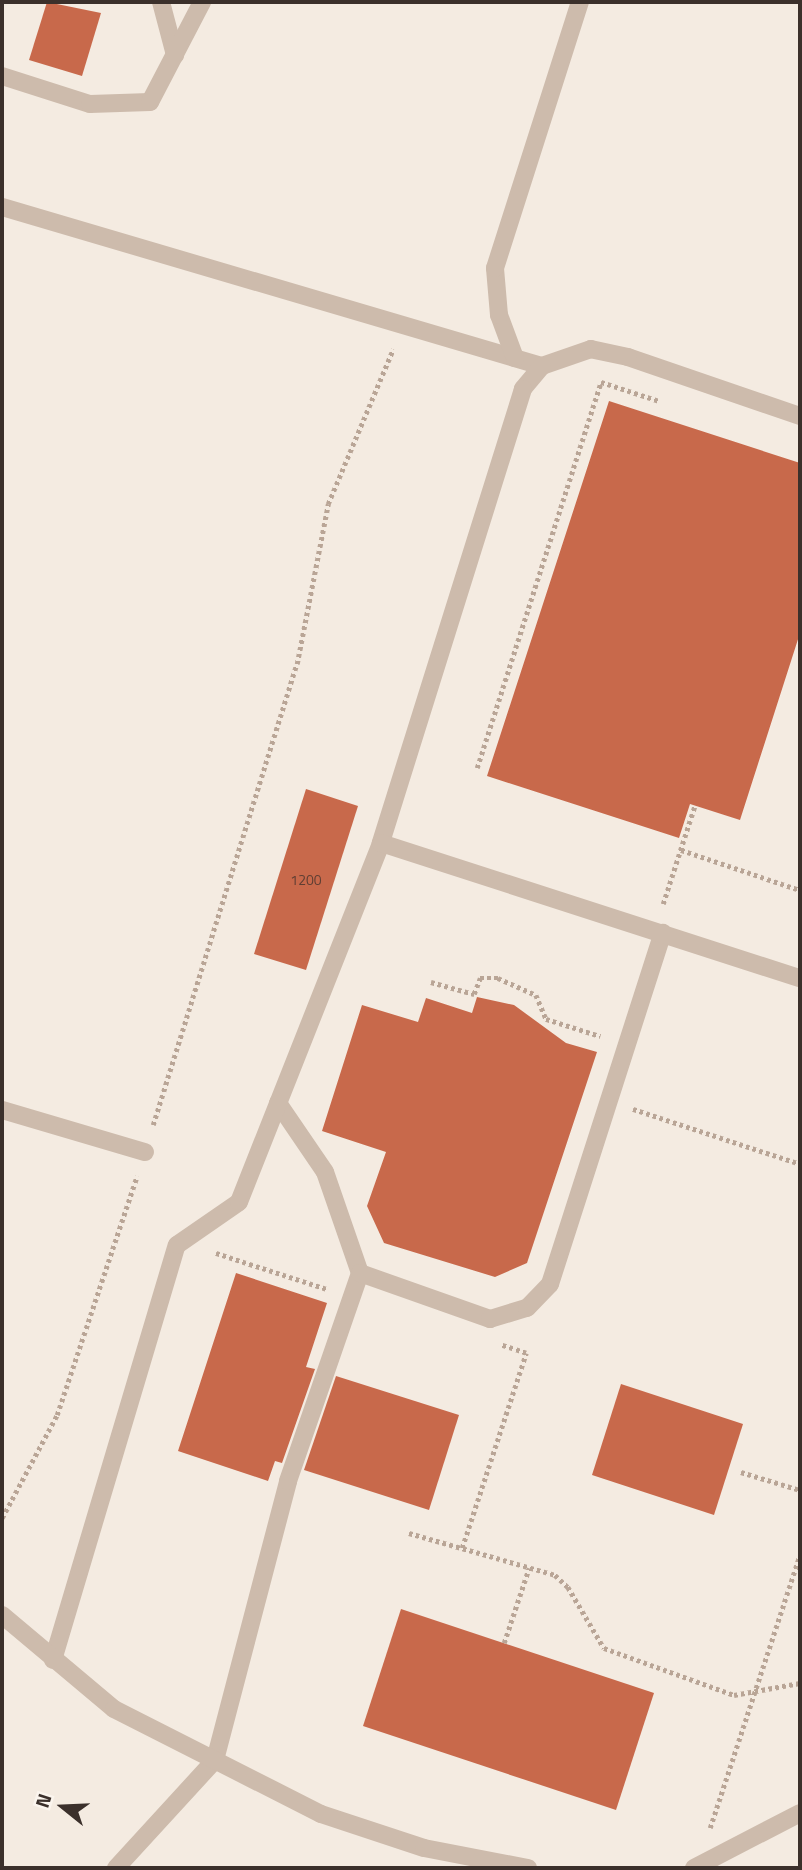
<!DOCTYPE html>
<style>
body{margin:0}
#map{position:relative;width:802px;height:1870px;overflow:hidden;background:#f4ebe1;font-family:"Titillium Web",sans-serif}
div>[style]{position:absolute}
.building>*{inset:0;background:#c8694b}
.path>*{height:4.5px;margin-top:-2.25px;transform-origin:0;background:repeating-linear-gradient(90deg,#b9a596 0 3.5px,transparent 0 7px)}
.service>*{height:18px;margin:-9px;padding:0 9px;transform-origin:9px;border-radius:9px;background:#cdbbac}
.minor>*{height:18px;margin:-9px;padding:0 9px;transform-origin:9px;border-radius:9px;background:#cdbbac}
span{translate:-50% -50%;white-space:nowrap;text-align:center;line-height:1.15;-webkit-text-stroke:6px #fbf5ee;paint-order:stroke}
.number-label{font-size:14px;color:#5e3e33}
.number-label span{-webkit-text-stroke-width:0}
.frame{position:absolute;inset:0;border:4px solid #3b302b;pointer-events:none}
.north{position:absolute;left:28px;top:1772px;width:70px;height:70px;-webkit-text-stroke:5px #fbf5ee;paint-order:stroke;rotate:288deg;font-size:19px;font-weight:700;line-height:28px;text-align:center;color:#3b302b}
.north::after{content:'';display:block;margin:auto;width:24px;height:32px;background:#3b302b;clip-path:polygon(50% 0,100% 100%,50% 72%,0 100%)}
</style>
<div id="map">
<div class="building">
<div style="clip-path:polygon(47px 2px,101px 13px,82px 76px,29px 60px)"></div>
<div style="clip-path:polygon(609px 401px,800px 463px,800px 633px,740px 820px,690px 804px,679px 838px,487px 776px)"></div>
<div style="clip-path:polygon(306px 789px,358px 806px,306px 970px,254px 954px)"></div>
<div style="clip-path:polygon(477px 997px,514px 1005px,566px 1043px,597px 1052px,527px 1263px,495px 1277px,384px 1243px,367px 1206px,386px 1152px,322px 1131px,362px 1005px,418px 1022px,426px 998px,472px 1013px)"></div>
<div style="clip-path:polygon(236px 1273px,327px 1303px,306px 1367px,315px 1369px,282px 1463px,275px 1461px,268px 1481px,178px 1451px)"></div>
<div style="clip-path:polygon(336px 1376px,459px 1415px,429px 1510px,304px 1470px)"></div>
<div style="clip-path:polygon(621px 1384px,743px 1424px,714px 1515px,592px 1475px)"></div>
<div style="clip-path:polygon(401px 1609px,654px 1693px,616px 1810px,363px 1726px)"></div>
</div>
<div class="path">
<div style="left:477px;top:768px;width:405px;rotate:-72.2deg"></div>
<div style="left:601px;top:382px;width:61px;rotate:18.1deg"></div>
<div style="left:681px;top:850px;width:126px;rotate:18.6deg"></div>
<div style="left:663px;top:904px;width:104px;rotate:-72.1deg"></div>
<div style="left:431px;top:982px;width:45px;rotate:15.6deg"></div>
<div style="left:474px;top:994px;width:17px;rotate:-69deg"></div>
<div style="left:480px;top:978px;width:18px"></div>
<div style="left:498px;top:978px;width:42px;rotate:24.1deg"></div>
<div style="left:536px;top:995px;width:26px;rotate:67deg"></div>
<div style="left:546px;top:1019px;width:57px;rotate:17.5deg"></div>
<div style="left:633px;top:1109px;width:176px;rotate:18.2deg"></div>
<div style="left:153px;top:1125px;width:483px;rotate:-72.7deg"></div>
<div style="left:297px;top:664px;width:163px;rotate:-79deg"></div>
<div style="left:328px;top:504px;width:168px;rotate:-67.2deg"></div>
<div style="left:216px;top:1253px;width:117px;rotate:18deg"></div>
<div style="left:741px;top:1472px;width:62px;rotate:17deg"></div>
<div style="left:2px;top:1518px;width:117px;rotate:-61.9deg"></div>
<div style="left:57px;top:1415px;width:252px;rotate:-71.5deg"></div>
<div style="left:409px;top:1533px;width:152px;rotate:16deg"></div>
<div style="left:555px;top:1575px;width:18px;rotate:43deg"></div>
<div style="left:568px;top:1587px;width:71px;rotate:59.5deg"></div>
<div style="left:604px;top:1648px;width:138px;rotate:19.9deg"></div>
<div style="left:734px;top:1695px;width:67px;rotate:-10.3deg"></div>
<div style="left:462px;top:1548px;width:205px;rotate:-71.8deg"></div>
<div style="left:526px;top:1353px;width:25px;rotate:-162deg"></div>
<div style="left:504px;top:1643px;width:79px;rotate:-71.6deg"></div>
<div style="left:710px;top:1828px;width:287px;rotate:-71.8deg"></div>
</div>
<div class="service">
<div style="left:2px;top:207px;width:563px;rotate:16.41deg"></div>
<div style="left:515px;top:358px;width:46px;rotate:-110.4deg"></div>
<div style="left:499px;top:315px;width:47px;rotate:-94.9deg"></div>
<div style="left:495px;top:268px;width:279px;rotate:-72.3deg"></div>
<div style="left:278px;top:1103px;width:83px;rotate:55.7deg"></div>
<div style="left:325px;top:1172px;width:107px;rotate:70.9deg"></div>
<div style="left:2px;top:1110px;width:149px;rotate:16.4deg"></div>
<div style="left:53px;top:1660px;width:433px;rotate:-73.4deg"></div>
<div style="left:177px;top:1245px;width:75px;rotate:-34.7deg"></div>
<div style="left:239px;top:1202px;width:386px;rotate:-68.4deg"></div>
<div style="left:116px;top:1868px;width:147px;rotate:-47.5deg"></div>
<div style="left:215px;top:1760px;width:288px;rotate:-75.3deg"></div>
<div style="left:288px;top:1481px;width:220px;rotate:-70.9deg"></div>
<div style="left:360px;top:1273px;width:138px;rotate:19.5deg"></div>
<div style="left:490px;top:1319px;width:39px;rotate:-17deg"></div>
<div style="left:527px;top:1308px;width:33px;rotate:-46deg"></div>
<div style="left:550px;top:1284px;width:369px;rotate:-72.2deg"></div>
<div style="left:694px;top:1868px;width:119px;rotate:-27.4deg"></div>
</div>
<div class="minor">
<div style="left:161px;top:2px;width:55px;rotate:75.2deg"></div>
<div style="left:2px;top:76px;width:92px;rotate:17.7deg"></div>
<div style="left:90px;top:104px;width:60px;rotate:-1.9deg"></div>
<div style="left:150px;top:102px;width:113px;rotate:-62.5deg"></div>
<div style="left:800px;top:416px;width:182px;rotate:-161.1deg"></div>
<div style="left:628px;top:357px;width:38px;rotate:-168deg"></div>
<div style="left:591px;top:349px;width:52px;rotate:160.9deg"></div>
<div style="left:542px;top:366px;width:30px;rotate:130deg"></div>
<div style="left:523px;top:389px;width:476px;rotate:107.4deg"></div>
<div style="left:381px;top:843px;width:440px;rotate:17.9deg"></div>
<div style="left:2px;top:1615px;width:146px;rotate:40deg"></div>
<div style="left:114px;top:1709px;width:232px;rotate:26.9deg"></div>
<div style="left:321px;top:1814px;width:108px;rotate:18.3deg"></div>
<div style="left:424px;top:1848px;width:106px;rotate:10.9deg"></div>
</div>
<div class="number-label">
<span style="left:306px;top:880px">1200</span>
</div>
<div class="frame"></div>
<div class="north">N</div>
</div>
